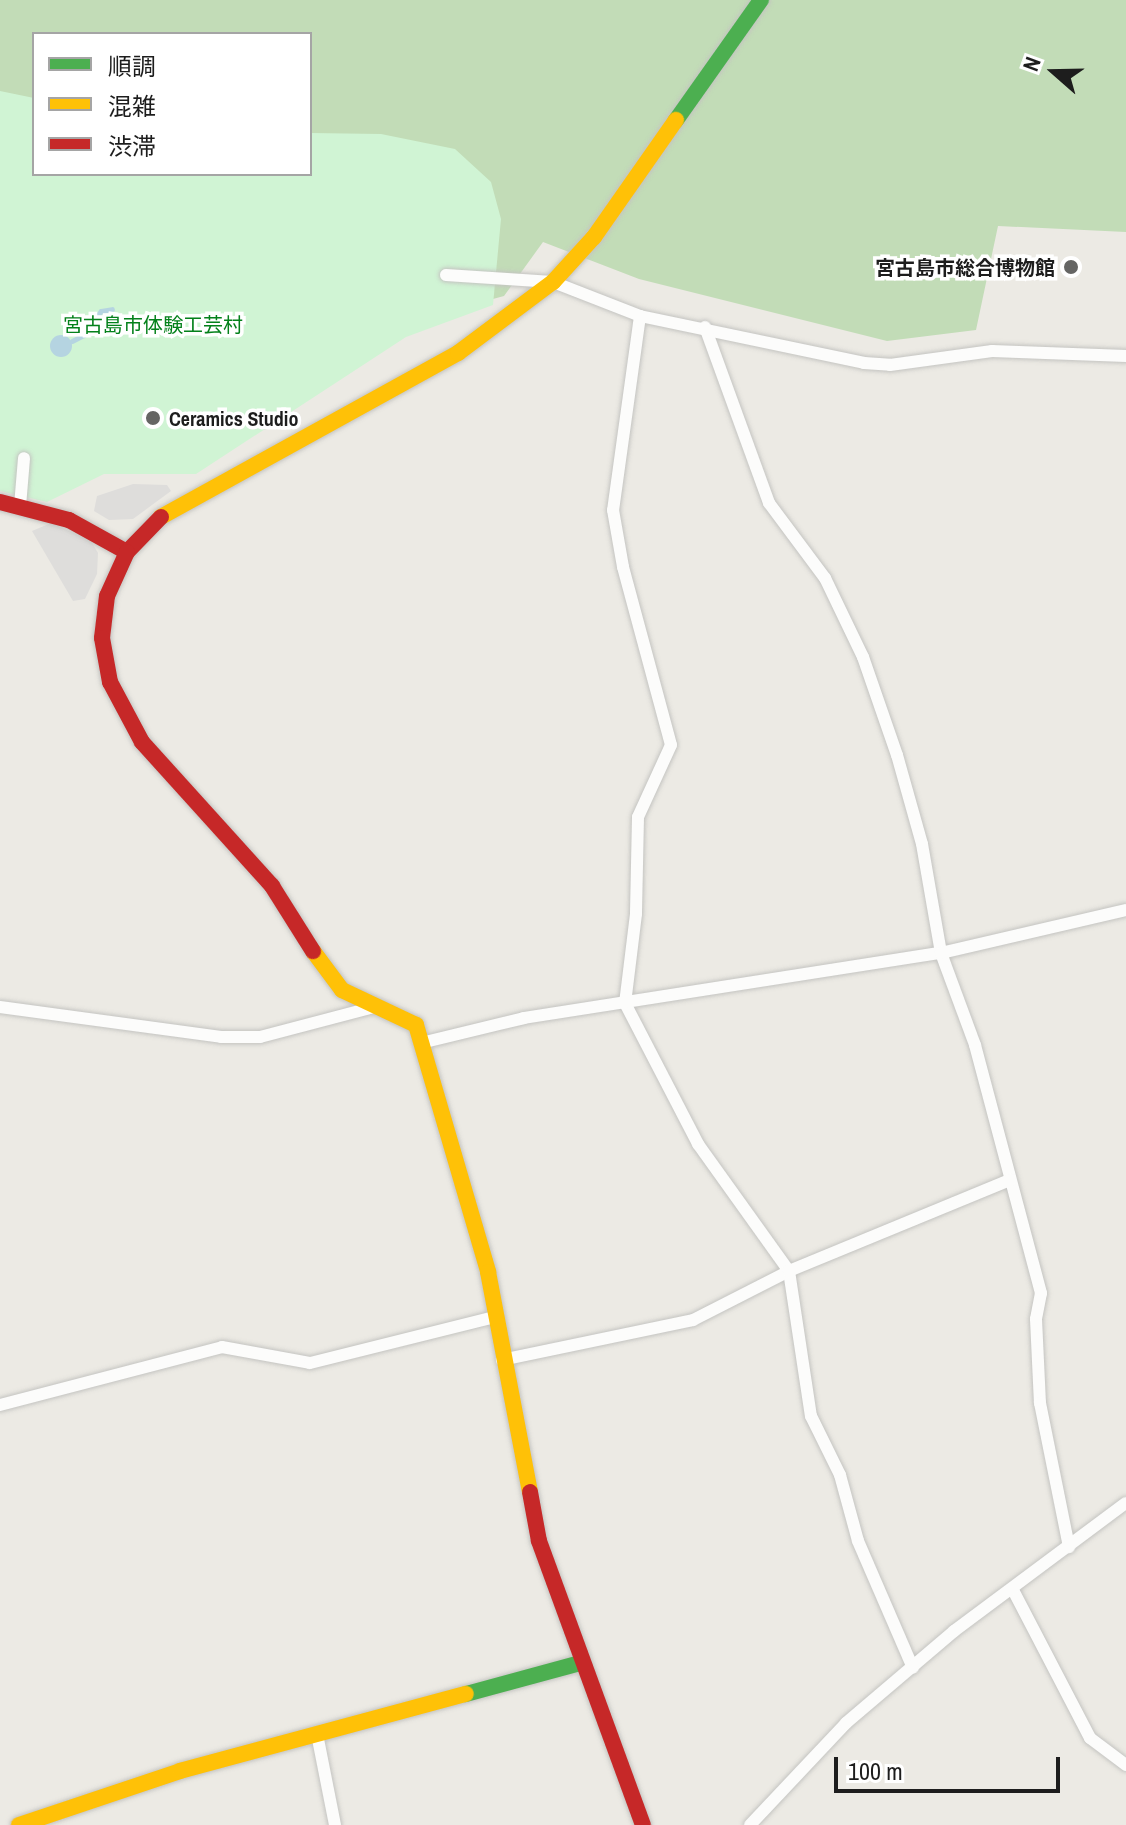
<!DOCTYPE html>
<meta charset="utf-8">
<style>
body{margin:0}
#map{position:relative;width:1126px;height:1825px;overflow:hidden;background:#eceae4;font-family:"Archivo Narrow","Noto Sans JP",sans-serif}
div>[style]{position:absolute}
.forest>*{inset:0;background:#c2dcb7}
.park>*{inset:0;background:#d0f4d4}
.parking>*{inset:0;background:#dedddb}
.water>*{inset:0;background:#b5d4e1}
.round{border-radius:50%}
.stream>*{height:5px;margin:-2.5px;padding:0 2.5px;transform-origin:2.5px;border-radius:2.5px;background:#b5d4e1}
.roads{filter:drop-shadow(0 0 2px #c4c4c1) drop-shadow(0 0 2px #c4c4c1)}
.street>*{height:12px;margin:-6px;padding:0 6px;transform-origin:6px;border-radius:6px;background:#fcfcfb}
.fast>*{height:16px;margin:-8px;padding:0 8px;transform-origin:8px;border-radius:8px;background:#4caf50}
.slow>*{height:16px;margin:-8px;padding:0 8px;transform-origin:8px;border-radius:8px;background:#ffc107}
.jam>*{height:16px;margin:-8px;padding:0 8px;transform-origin:8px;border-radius:8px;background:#c62828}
.dots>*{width:22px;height:22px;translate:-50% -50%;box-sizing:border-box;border:4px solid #fff;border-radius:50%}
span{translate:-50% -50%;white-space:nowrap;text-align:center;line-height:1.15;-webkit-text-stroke:7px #fff;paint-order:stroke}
.poi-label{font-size:20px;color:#1d1d1d;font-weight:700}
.right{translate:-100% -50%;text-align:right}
.left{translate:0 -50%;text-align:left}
.park-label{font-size:20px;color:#04811b}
.legend{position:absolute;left:32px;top:32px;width:280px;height:144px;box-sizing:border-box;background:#fff;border:2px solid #a5a5a5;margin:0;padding:10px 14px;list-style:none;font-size:24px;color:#1d1d1d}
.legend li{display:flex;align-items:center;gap:16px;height:40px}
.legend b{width:40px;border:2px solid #a5a5a5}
.north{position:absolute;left:1014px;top:32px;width:80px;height:80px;-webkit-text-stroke:6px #fff;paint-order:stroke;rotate:290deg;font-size:22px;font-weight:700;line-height:32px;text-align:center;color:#1d1d1d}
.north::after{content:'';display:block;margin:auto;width:28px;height:36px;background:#1d1d1d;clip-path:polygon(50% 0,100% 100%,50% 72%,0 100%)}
.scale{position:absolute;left:834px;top:1757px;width:226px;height:36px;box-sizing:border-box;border:4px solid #1d1d1d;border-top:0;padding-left:10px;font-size:24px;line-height:28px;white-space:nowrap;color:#1d1d1d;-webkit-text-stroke:6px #fff;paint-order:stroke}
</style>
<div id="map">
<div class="forest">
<div style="clip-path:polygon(evenodd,0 0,1126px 0,1126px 232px,998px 226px,976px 330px,887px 341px,639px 279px,543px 242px,504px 296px,404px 323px,0 244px,0 0,34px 34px,310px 34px,310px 174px,34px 174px,34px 34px)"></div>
</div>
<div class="park">
<div style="clip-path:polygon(0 91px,34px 98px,34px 174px,310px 174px,310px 133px,381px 134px,455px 149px,491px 182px,501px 219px,493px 305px,406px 337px,196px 474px,104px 474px,47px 502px,0 491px)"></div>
</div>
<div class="parking">
<div style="clip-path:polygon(133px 484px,167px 485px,171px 491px,133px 519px,109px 520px,94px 511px,97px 496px)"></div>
<div style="clip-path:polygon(51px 523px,91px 541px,98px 553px,97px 574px,85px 599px,73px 601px,32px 531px)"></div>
</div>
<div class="water">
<div class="round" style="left:50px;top:335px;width:22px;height:22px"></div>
</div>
<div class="stream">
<div style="left:72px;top:341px;width:13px;rotate:-27deg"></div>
<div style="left:84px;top:335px;width:29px;rotate:-55deg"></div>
<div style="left:101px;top:311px;width:11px;rotate:-10deg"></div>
</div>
<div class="roads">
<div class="street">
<div style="left:446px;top:275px;width:107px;rotate:3.7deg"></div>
<div style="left:553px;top:282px;width:93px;rotate:21.3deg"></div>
<div style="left:640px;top:316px;width:229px;rotate:11.8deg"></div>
<div style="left:864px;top:363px;width:26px;rotate:4deg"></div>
<div style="left:890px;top:365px;width:103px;rotate:-7.8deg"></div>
<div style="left:992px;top:351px;width:134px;rotate:2.1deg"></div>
<div style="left:640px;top:316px;width:196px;rotate:97.9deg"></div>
<div style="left:613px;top:510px;width:58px;rotate:80deg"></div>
<div style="left:623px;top:567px;width:184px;rotate:74.9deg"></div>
<div style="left:671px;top:745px;width:79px;rotate:114.6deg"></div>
<div style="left:638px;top:817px;width:97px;rotate:91.2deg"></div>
<div style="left:636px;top:914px;width:90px;rotate:97deg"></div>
<div style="left:625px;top:1003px;width:159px;rotate:62.6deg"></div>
<div style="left:698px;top:1144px;width:156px;rotate:54.4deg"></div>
<div style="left:789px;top:1271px;width:147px;rotate:81.4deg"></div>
<div style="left:811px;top:1416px;width:66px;rotate:63.8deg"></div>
<div style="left:840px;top:1475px;width:68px;rotate:74.7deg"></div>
<div style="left:858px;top:1541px;width:138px;rotate:66.6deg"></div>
<div style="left:705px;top:327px;width:187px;rotate:70deg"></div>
<div style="left:769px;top:503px;width:94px;rotate:53.3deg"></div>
<div style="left:825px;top:578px;width:88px;rotate:64.3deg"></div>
<div style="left:863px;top:657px;width:104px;rotate:70.9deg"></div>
<div style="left:897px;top:755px;width:92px;rotate:74.3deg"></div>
<div style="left:922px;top:844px;width:111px;rotate:80.1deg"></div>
<div style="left:941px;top:953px;width:98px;rotate:69.7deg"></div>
<div style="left:975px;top:1045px;width:257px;rotate:75.1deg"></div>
<div style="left:1041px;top:1293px;width:26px;rotate:101deg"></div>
<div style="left:1036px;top:1319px;width:84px;rotate:87.3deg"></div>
<div style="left:1040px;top:1403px;width:147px;rotate:78.6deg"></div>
<div style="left:20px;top:506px;width:48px;rotate:-85.2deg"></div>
<div style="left:0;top:1007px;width:223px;rotate:7.7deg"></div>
<div style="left:221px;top:1037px;width:39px"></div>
<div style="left:260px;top:1037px;width:118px;rotate:-14.7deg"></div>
<div style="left:421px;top:1043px;width:106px;rotate:-13.6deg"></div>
<div style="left:524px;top:1018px;width:422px;rotate:-8.9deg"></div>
<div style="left:941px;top:953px;width:190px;rotate:-13.1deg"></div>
<div style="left:502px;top:1360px;width:195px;rotate:-11.8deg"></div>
<div style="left:693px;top:1320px;width:108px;rotate:-27deg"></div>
<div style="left:789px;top:1271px;width:239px;rotate:-22.4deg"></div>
<div style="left:0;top:1405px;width:229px;rotate:-14.6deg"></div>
<div style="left:222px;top:1347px;width:89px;rotate:10.3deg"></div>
<div style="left:310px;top:1363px;width:190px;rotate:-14deg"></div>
<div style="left:1013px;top:1590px;width:167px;rotate:62.5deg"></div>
<div style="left:1090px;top:1738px;width:45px;rotate:36.9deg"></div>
<div style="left:317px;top:1734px;width:93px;rotate:78.8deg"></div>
<div style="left:750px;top:1825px;width:140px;rotate:-46.7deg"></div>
<div style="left:846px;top:1723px;width:142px;rotate:-40.4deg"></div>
<div style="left:954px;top:1631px;width:214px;rotate:-36.7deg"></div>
</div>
<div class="fast">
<div style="left:676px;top:120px;width:147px;rotate:-54.7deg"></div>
<div style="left:466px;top:1694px;width:118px;rotate:-15.2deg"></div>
</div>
<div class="slow">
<div style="left:161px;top:517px;width:339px;rotate:-28.9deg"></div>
<div style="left:458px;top:353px;width:119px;rotate:-36.8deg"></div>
<div style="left:553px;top:282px;width:61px;rotate:-47.7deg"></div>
<div style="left:594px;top:237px;width:143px;rotate:-55deg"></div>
<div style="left:313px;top:951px;width:49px;rotate:53.4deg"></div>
<div style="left:342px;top:990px;width:82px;rotate:25.3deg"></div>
<div style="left:416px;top:1025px;width:257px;rotate:73.7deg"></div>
<div style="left:488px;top:1272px;width:224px;rotate:79.2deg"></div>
<div style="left:19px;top:1825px;width:170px;rotate:-18.5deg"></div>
<div style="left:180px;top:1771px;width:296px;rotate:-15.1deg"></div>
</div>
<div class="jam">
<div style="left:0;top:502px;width:71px;rotate:14.6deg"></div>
<div style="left:69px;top:520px;width:66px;rotate:28.9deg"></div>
<div style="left:161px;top:517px;width:49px;rotate:134.2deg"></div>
<div style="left:127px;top:552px;width:48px;rotate:114.4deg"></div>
<div style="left:107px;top:596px;width:42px;rotate:96.8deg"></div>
<div style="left:102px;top:638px;width:45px;rotate:79.7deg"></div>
<div style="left:110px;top:682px;width:68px;rotate:61.9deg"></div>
<div style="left:142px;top:742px;width:194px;rotate:47.9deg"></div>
<div style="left:272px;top:886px;width:77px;rotate:57.8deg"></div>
<div style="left:530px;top:1492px;width:50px;rotate:79.6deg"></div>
<div style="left:539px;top:1541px;width:302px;rotate:69.9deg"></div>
</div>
</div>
<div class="dots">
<div style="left:1071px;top:267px;background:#656563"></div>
<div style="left:153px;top:418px;background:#656563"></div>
</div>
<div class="poi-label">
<span class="right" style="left:1055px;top:267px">宮古島市総合博物館</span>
<span class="left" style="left:169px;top:418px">Ceramics Studio</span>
</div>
<div class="park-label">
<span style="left:153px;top:324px">宮古島市体験工芸村</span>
</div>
<ul class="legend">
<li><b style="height:10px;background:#4caf50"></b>順調</li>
<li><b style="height:10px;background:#ffc107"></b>混雑</li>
<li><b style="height:10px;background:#c62828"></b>渋滞</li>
</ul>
<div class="north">N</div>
<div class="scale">100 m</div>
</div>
